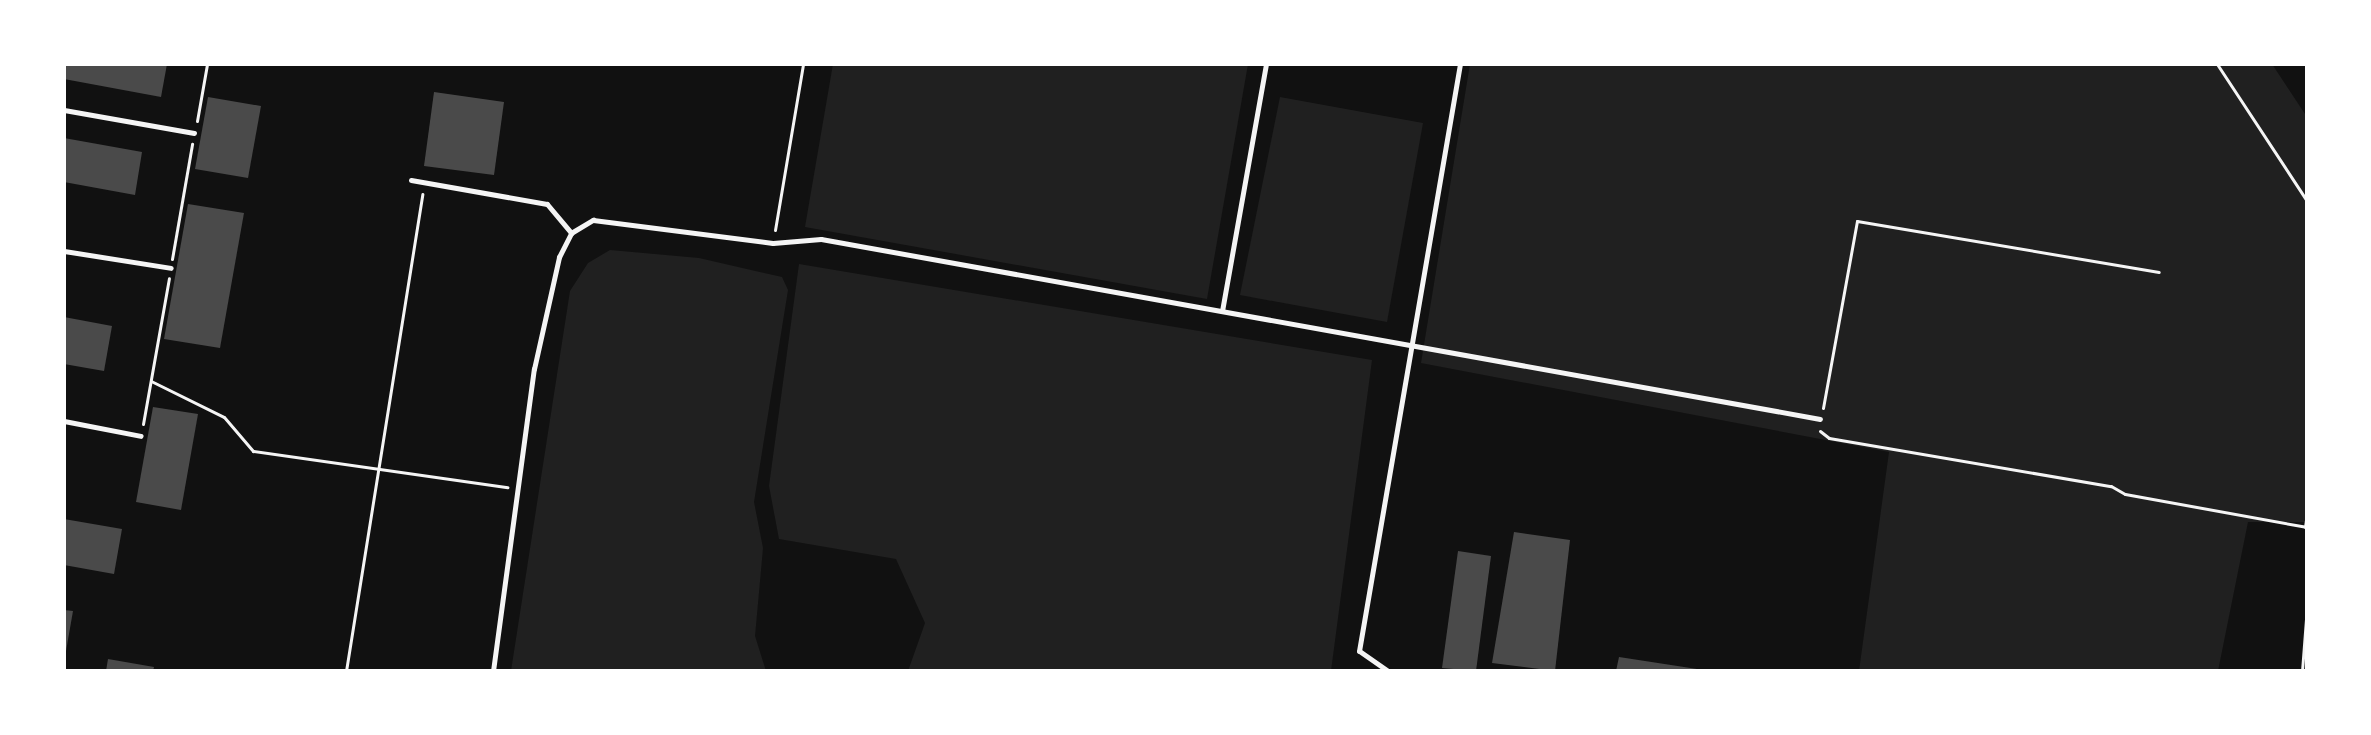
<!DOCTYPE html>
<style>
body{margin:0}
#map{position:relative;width:2371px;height:735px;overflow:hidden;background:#111;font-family:"Open Sans",sans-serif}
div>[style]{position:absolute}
.green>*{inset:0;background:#202020}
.building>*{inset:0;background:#4a4a4a}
.path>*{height:3px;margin:-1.5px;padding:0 1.5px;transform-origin:1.5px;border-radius:1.5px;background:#f5f5f5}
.service>*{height:5px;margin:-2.5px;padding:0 2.5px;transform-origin:2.5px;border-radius:2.5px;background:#f5f5f5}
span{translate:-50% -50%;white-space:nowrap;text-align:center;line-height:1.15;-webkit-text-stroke:8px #fff;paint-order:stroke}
.frame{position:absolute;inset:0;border:66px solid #fff;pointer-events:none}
</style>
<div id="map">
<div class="green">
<div style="clip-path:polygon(833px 64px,1248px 64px,1207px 299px,805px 227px)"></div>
<div style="clip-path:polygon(1470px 64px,2272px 64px,2307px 117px,2307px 522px,2248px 522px,2218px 671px,1859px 671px,1889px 452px,1421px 363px)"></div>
<div style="clip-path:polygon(1280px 97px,1423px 123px,1387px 322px,1240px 295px)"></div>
<div style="clip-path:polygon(610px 250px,699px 258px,782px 277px,788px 290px,754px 502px,763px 548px,755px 636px,766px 671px,511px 671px,570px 291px,588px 263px)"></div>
<div style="clip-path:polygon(799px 264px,1372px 360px,1331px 671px,908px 671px,925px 623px,896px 559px,779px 539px,769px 486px)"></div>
</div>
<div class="building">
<div style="clip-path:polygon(64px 64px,167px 64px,161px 97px,64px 79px)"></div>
<div style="clip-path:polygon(434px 92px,504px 102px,494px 175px,424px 166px)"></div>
<div style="clip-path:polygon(208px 97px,261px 106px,248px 178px,195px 169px)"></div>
<div style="clip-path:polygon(64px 138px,142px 152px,135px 195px,64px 182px)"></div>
<div style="clip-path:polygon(188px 204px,244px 213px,220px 348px,164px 339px)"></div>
<div style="clip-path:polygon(64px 317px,112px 326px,104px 371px,64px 364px)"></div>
<div style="clip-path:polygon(153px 407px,198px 414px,181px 510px,136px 502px)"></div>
<div style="clip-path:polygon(64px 519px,122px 529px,114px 574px,64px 565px)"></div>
<div style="clip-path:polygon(1514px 532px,1570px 540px,1555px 671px,1492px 663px)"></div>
<div style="clip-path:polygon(1458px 551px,1491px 556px,1476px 671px,1442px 668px)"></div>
<div style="clip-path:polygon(64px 610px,73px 611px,66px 651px,64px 651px)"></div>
<div style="clip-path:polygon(1619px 657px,1697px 669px,1697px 671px,1616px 671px)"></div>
<div style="clip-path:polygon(108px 659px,154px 667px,153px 671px,106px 671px)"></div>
</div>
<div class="path">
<div style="left:2217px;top:64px;width:164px;rotate:56.7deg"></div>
<div style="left:197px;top:121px;width:58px;rotate:-80deg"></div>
<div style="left:775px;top:230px;width:168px;rotate:-80.4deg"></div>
<div style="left:172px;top:259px;width:117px;rotate:-80.1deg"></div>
<div style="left:151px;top:381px;width:81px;rotate:26.3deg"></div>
<div style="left:224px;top:417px;width:45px;rotate:49.5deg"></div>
<div style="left:253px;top:451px;width:257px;rotate:8.1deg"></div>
<div style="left:1823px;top:408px;width:190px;rotate:-79.7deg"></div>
<div style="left:1857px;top:221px;width:306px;rotate:9.6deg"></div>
<div style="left:143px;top:424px;width:148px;rotate:-79.9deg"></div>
<div style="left:1820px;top:431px;width:11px;rotate:38deg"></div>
<div style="left:1829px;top:438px;width:286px;rotate:9.7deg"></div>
<div style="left:2111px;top:486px;width:16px;rotate:30deg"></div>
<div style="left:2125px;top:494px;width:185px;rotate:10.3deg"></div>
<div style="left:2305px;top:527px;width:14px;rotate:-82deg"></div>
<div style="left:346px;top:671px;width:483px;rotate:-80.9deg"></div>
<div style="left:2302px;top:671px;width:65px;rotate:-85.6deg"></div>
</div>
<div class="service">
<div style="left:64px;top:110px;width:132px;rotate:10deg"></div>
<div style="left:411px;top:180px;width:138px;rotate:10deg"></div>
<div style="left:547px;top:204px;width:38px;rotate:50deg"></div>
<div style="left:64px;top:251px;width:108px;rotate:9deg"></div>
<div style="left:1222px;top:311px;width:251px;rotate:-79.9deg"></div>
<div style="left:64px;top:421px;width:78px;rotate:11deg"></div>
<div style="left:493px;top:671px;width:305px;rotate:-82.3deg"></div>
<div style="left:534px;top:369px;width:115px;rotate:-77.4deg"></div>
<div style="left:559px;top:257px;width:27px;rotate:-63deg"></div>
<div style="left:571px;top:233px;width:26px;rotate:-31deg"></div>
<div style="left:593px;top:220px;width:181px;rotate:7.3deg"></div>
<div style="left:773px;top:243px;width:48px;rotate:-4.8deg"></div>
<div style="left:821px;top:239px;width:1015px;rotate:10.21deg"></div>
<div style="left:1388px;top:671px;width:35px;rotate:-145deg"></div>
<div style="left:1359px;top:651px;width:596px;rotate:-80.24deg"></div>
<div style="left:1741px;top:671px;width:7px"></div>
</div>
<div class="frame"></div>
</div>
